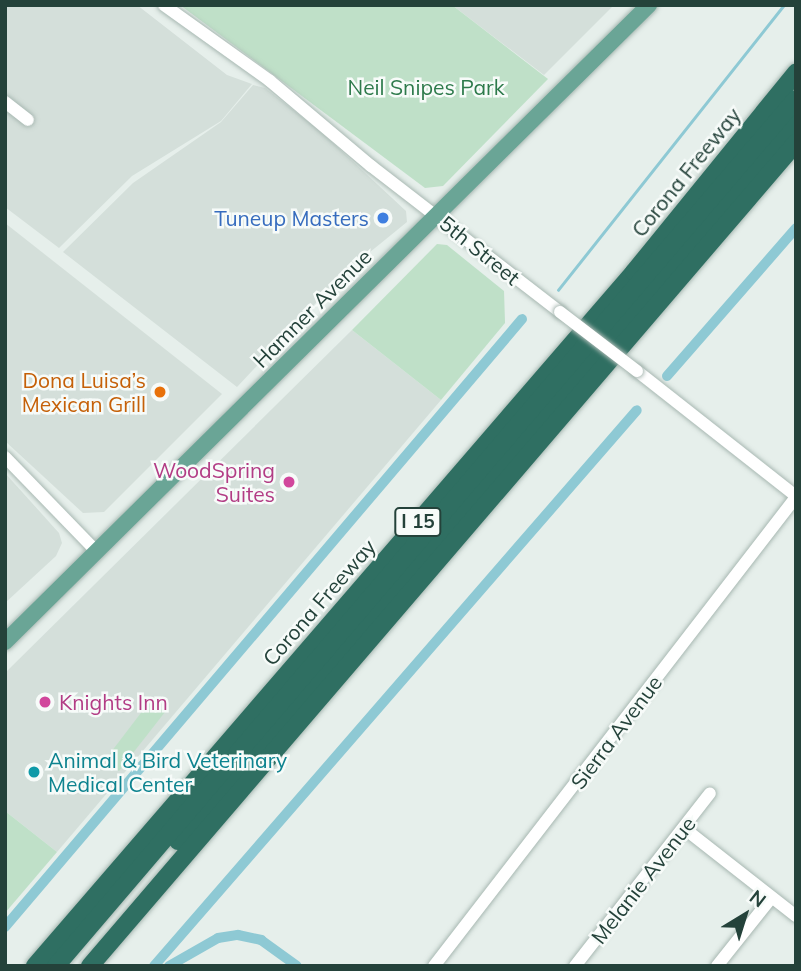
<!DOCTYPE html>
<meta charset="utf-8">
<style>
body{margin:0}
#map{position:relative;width:801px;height:971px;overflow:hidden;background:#e6efeb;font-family:Mulish,sans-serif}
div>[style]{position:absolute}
.built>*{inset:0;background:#d4dfda}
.green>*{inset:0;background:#bfe0c8}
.stream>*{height:2.5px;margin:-1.25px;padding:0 1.25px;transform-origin:1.25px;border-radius:1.25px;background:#8ec9d4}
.canal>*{height:10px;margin:-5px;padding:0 5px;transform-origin:5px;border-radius:5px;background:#8ec9d4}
.roads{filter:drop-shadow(0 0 2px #a8b8b2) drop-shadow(0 0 2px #a8b8b2)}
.minor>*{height:12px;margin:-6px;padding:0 6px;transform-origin:6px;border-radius:6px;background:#fff}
.major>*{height:16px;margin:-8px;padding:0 8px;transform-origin:8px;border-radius:8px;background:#6aa596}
.highway>*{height:18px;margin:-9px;padding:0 9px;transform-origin:9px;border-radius:9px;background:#2f6f62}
.bridges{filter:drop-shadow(0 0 2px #a8b8b2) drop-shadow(0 0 2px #a8b8b2)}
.minor-bridge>*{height:12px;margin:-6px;padding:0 6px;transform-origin:6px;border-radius:6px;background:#fff}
.dots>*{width:19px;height:19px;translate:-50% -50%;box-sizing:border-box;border:4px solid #f7fbf9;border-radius:50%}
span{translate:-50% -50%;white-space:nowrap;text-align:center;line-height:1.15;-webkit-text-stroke:5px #f7fbf9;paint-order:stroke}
.shield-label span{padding:2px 5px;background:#f7fbf9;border:2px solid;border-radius:5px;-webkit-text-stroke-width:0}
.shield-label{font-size:19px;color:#24423a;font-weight:700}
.park-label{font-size:21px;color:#2d7a4b}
.street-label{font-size:21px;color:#24423a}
.shop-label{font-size:21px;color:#366cbe}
.right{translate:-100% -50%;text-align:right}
.food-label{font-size:21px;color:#c56008}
.hotel-label{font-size:21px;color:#b23c85}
.left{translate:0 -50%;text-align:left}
.culture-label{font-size:21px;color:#0d838f}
.frame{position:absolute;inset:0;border:7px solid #24423a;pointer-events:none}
.north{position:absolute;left:710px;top:880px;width:70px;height:70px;-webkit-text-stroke:5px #f7fbf9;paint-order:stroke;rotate:38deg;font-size:19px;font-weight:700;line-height:28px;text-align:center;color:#24423a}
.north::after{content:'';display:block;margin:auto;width:24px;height:32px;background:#24423a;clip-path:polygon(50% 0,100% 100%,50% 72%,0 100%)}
</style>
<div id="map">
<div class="built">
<div style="clip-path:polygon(5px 5px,137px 5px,227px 75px,252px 84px,221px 121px,132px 176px,59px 248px,5px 207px)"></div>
<div style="clip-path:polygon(452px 5px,614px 5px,544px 75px)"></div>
<div style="clip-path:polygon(253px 85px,265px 88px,320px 131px,406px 211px,407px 222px,343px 274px,237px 387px,63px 252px,133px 183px,221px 122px)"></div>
<div style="clip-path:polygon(5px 223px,222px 394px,104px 512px,83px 513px,5px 441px)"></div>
<div style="clip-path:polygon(352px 330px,441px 400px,57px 852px,5px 811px,5px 673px)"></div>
<div style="clip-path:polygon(5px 473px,59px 533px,62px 543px,56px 556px,5px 603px)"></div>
</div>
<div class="green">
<div style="clip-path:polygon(180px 5px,452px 5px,548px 79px,443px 186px,425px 188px)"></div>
<div style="clip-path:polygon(437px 244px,447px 245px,504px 291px,505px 323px,441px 400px,352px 330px)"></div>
<div style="clip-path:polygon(150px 701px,165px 712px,119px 771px,105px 760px)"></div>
<div style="clip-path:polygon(5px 811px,57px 852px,5px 913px)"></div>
</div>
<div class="stream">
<div style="left:558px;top:290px;width:364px;rotate:-51.6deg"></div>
</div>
<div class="canal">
<div style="left:667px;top:376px;width:196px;rotate:-48.9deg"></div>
<div style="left:5px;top:927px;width:798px;rotate:-49.62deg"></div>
<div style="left:154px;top:966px;width:736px;rotate:-49.02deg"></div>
<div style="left:169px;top:966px;width:56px;rotate:-29.7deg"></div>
<div style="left:218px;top:938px;width:20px;rotate:-9deg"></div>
<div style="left:238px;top:935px;width:24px;rotate:12deg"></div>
<div style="left:261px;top:940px;width:44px;rotate:35.8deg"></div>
</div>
<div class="roads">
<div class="minor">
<div style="left:164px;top:5px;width:130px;rotate:35.6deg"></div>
<div style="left:270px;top:81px;width:132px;rotate:40.1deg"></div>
<div style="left:371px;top:166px;width:239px;rotate:37.7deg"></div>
<div style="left:5px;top:102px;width:29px;rotate:38deg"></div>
<div style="left:637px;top:371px;width:202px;rotate:38.2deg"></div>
<div style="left:5px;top:457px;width:132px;rotate:45.9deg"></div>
<div style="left:685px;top:829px;width:141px;rotate:38.1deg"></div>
<div style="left:434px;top:966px;width:592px;rotate:-52.34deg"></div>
<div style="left:575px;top:966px;width:219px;rotate:-52deg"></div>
<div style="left:717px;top:966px;width:87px;rotate:-51.5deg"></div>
</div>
<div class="major">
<div style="left:5px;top:642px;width:906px;rotate:-44.69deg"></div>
</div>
<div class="highway">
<div style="left:178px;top:841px;width:950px;rotate:-49.4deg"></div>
<div style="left:35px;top:966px;width:917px;rotate:-49.2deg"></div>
<div style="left:634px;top:272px;width:257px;rotate:-50.9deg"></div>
<div style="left:56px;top:966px;width:1140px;rotate:-49.52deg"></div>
<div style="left:90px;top:966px;width:1084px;rotate:-49.38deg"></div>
</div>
</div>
<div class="bridges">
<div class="minor-bridge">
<div style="left:560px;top:312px;width:97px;rotate:37.5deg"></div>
</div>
</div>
<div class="dots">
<div style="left:383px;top:218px;background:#3f7fe0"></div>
<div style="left:160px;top:392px;background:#e8710a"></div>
<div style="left:289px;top:482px;background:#d1479c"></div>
<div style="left:45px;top:702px;background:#d1479c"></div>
<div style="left:34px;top:772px;background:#0f9aa8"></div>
</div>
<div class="shield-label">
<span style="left:418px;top:522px">I 15</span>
</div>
<div class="park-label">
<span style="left:426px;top:87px">Neil Snipes Park</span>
</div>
<div class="street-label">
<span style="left:686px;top:172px;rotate:-51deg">Corona Freeway</span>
<span style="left:480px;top:250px;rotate:39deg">5th Street</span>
<span style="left:312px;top:308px;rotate:-45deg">Hamner Avenue</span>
<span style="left:319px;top:602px;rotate:-49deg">Corona Freeway</span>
<span style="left:616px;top:732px;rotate:-53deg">Sierra Avenue</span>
<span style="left:643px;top:880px;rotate:-52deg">Melanie Avenue</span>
</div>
<div class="shop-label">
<span class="right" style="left:369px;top:218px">Tuneup Masters</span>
</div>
<div class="food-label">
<span class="right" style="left:146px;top:392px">Dona Luisa’s<br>Mexican Grill</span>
</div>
<div class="hotel-label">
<span class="right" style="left:275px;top:482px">WoodSpring<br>Suites</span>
<span class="left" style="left:59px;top:702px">Knights Inn</span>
</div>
<div class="culture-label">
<span class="left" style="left:48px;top:772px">Animal &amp; Bird Veterinary<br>Medical Center</span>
</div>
<div class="frame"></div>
<div class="north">N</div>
</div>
